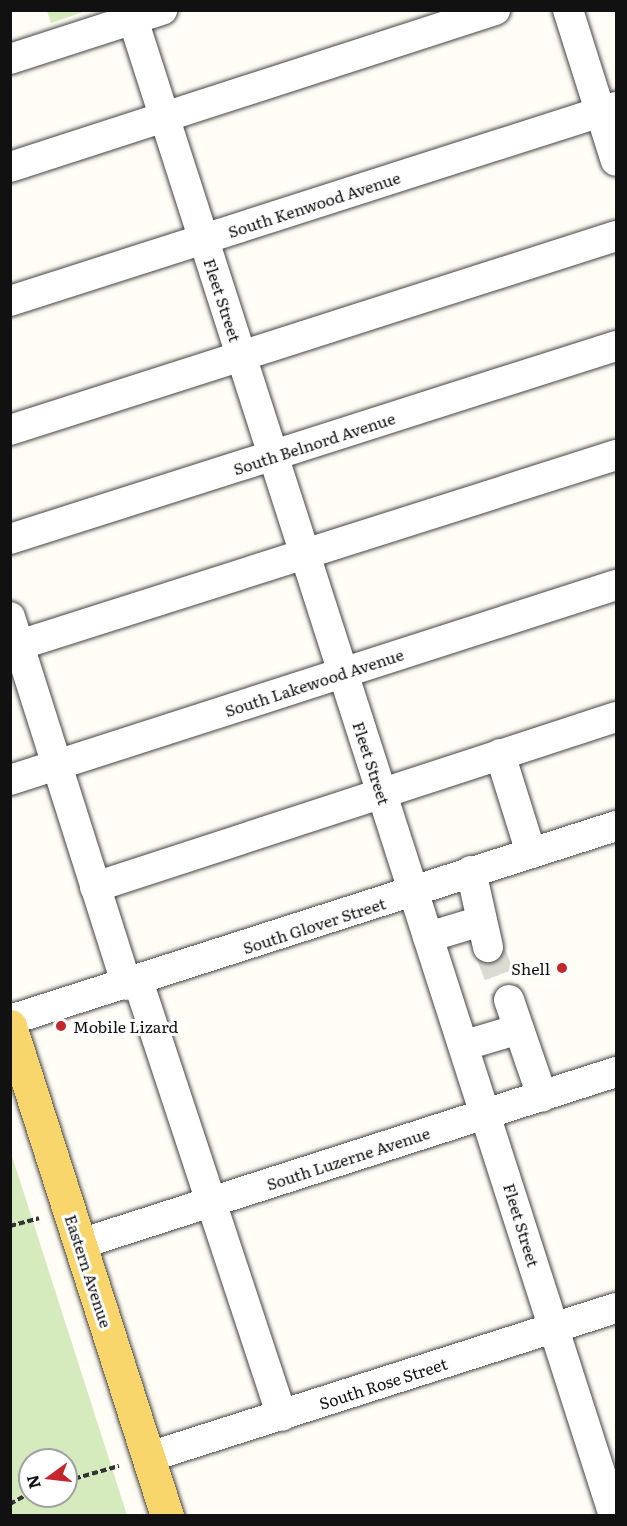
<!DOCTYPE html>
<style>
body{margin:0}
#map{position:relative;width:627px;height:1526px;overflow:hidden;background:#fffdf5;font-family:Literata,serif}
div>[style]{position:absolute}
.green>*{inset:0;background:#d5ebbd}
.minor-tunnel>*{height:30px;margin-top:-15px;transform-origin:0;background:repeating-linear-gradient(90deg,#dbdad3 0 30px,transparent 0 45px)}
.path>*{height:4px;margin-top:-2px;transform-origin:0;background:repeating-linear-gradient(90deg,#333 0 6px,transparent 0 9px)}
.roads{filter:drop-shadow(0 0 2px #444) drop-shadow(0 0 2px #444)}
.minor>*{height:30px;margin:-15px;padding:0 15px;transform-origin:15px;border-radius:15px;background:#fff}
.major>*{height:33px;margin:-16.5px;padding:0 16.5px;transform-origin:16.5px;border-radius:16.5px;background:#f9d66b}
.dots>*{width:16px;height:16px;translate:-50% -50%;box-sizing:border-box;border:3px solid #fff;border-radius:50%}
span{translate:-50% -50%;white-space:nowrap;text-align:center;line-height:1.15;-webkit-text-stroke:6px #fff;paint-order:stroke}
.street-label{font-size:16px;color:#111}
.poi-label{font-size:16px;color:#111}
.right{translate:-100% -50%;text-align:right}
.left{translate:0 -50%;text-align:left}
.frame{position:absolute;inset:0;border:12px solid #111;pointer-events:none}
.north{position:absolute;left:18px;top:1448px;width:60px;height:60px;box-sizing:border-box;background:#fff;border:2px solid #a0a0a0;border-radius:50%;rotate:255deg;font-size:16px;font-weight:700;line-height:24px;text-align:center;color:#111}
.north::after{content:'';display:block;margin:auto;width:21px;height:27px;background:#c4262e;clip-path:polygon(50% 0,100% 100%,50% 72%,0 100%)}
</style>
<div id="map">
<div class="green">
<div style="clip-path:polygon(47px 11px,82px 11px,83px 12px,51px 23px)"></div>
<div style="clip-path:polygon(evenodd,10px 1153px,11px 1153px,127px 1515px,11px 1515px,10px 1153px,30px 1460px,66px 1460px,66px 1496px,30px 1496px,30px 1460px)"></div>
</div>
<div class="minor-tunnel">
<div style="left:488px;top:947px;width:57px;rotate:68.4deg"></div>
</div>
<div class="path">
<div style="left:10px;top:1226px;width:30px;rotate:-15deg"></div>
<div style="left:66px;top:1481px;width:55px;rotate:-15.8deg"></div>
<div style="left:10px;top:1504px;width:23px;rotate:-29deg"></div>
</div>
<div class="roads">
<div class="minor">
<div style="left:130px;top:10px;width:1582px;rotate:72.18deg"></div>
<div style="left:568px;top:10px;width:158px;rotate:72.4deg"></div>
<div style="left:10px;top:59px;width:160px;rotate:-17.9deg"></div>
<div style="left:10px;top:167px;width:510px;rotate:-17.94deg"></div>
<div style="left:10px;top:301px;width:636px;rotate:-17.75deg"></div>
<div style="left:10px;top:430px;width:636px;rotate:-17.75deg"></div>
<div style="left:10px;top:539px;width:636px;rotate:-17.67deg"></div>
<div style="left:10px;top:617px;width:386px;rotate:72.4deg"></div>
<div style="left:19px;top:645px;width:627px;rotate:-17.65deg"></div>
<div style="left:500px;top:754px;width:104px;rotate:72.6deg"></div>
<div style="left:10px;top:780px;width:637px;rotate:-17.84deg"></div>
<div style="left:471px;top:871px;width:78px;rotate:77.4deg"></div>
<div style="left:95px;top:887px;width:548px;rotate:-18.07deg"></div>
<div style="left:428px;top:937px;width:55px;rotate:-16.8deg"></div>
<div style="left:138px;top:981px;width:458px;rotate:71.7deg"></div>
<div style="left:509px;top:1000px;width:102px;rotate:71deg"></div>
<div style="left:10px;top:1020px;width:636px;rotate:-17.75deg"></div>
<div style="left:465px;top:1045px;width:56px;rotate:-16.5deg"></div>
<div style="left:80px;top:1244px;width:563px;rotate:-17.79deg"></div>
<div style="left:149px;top:1457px;width:490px;rotate:-17.7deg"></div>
</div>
<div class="major">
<div style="left:10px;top:1026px;width:515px;rotate:72.23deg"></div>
</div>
</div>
<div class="dots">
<div style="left:562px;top:968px;background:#c4262e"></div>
<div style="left:61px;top:1026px;background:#c4262e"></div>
</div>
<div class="street-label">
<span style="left:314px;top:204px;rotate:-18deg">South Kenwood Avenue</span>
<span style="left:223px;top:300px;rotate:72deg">Fleet Street</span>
<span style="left:314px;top:443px;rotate:-18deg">South Belnord Avenue</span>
<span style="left:314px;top:682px;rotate:-18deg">South Lakewood Avenue</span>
<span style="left:372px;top:763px;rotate:72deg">Fleet Street</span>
<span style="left:314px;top:925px;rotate:-18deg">South Glover Street</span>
<span style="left:348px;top:1158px;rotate:-18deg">South Luzerne Avenue</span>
<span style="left:522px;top:1225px;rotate:73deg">Fleet Street</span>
<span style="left:89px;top:1271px;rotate:72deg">Eastern Avenue</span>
<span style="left:383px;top:1383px;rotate:-18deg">South Rose Street</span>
</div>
<div class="poi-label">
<span class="right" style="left:550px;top:968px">Shell</span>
<span class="left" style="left:73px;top:1026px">Mobile Lizard</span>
</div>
<div class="frame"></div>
<div class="north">N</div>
</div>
